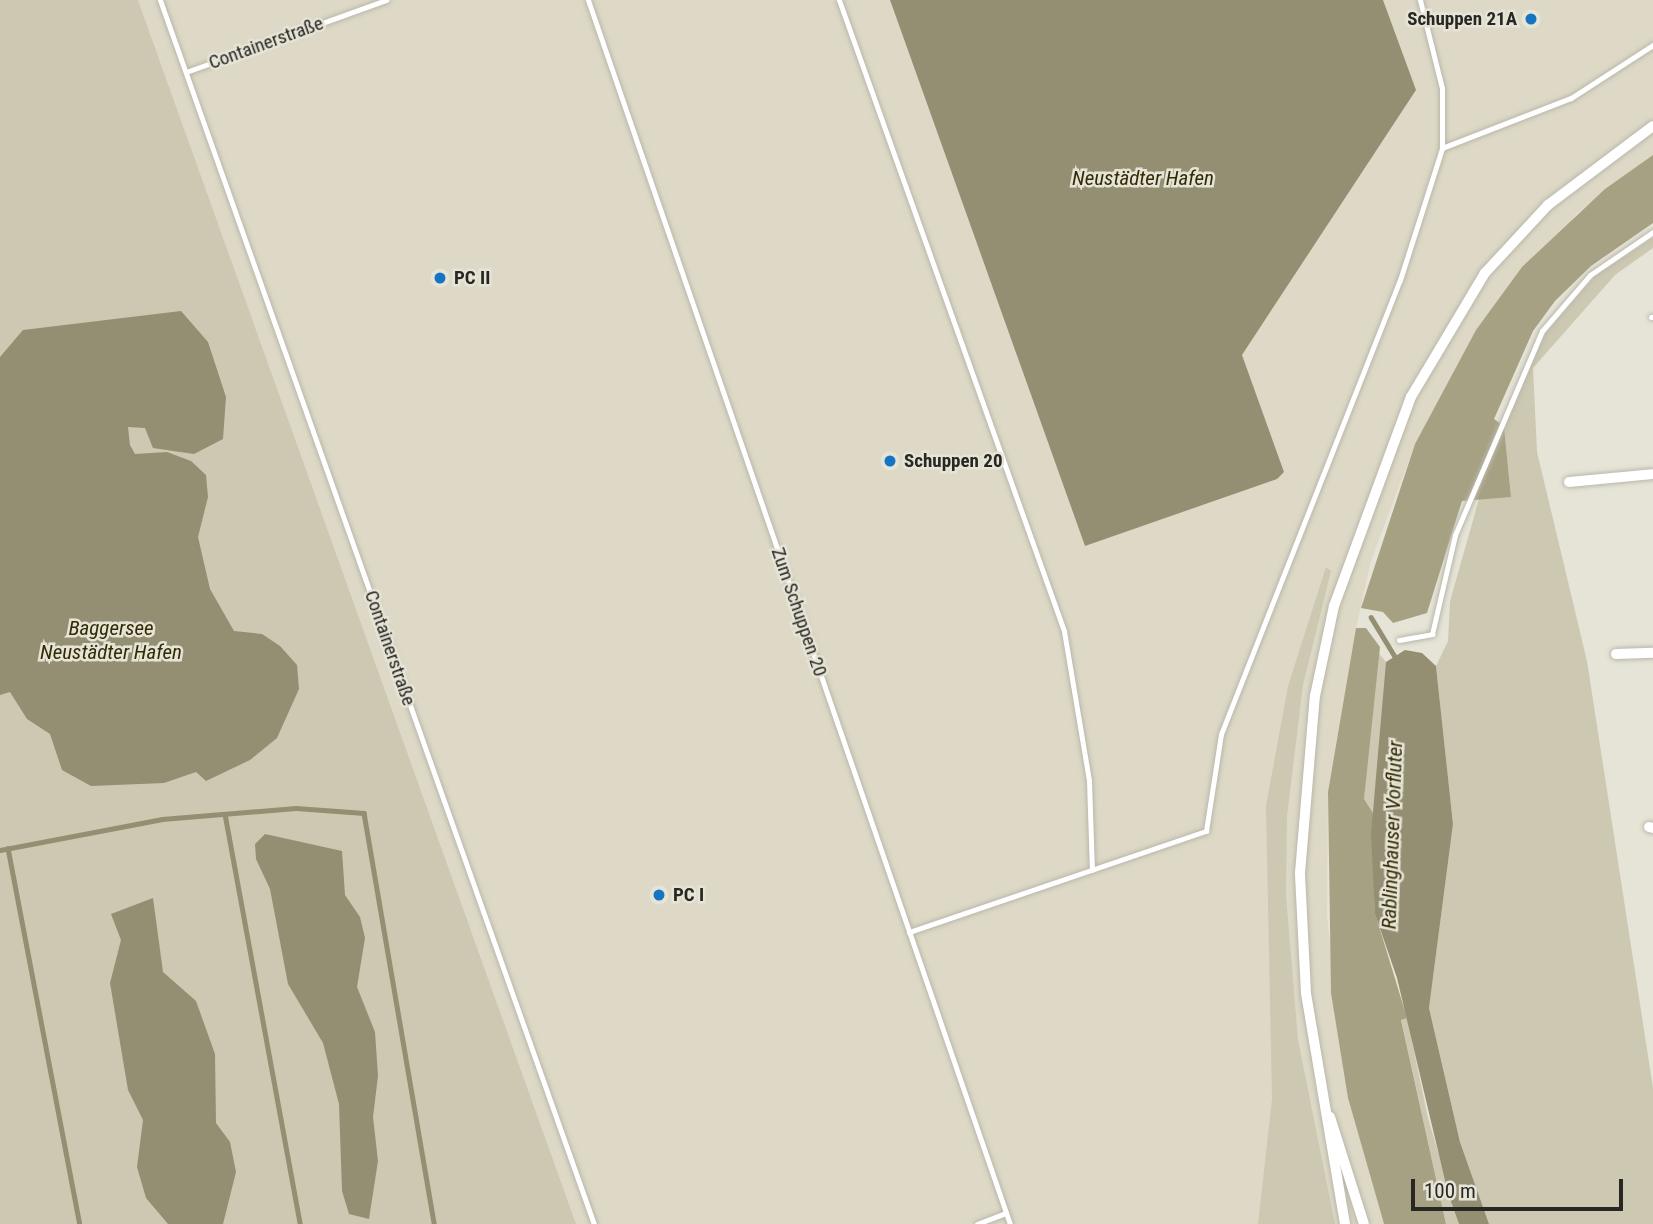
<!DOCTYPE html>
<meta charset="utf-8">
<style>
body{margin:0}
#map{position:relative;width:1653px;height:1224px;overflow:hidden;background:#e6e4d7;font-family:"Roboto Condensed",sans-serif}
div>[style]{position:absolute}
.built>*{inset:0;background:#ddd9c6}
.green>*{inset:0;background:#ccc8b2}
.forest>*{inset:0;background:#a6a183}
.water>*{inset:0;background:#948f72}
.stream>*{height:4.5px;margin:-2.25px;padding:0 2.25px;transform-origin:2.25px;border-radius:2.25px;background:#948f72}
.roads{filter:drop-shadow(0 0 2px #b9b7ab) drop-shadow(0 0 2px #b9b7ab)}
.service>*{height:5px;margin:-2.5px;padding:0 2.5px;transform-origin:2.5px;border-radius:2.5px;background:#fff}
.minor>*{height:10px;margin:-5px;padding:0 5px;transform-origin:5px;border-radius:5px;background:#fff}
.dots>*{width:19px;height:19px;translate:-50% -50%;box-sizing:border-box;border:4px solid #e6e4d7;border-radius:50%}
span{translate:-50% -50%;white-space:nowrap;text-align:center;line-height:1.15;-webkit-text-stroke:5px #e6e4d7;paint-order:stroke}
.poi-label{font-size:19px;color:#282722;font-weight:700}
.right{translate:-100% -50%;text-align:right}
.left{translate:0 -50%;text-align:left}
.street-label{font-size:19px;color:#282722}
.water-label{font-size:21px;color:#322b03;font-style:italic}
.scale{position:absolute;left:1411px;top:1179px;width:212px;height:32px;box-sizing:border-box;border:4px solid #282722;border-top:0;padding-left:9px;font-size:21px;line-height:24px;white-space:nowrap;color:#282722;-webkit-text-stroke:5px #e6e4d7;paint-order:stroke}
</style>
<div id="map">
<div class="built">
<div style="clip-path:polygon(138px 0,890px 0,1085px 546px,1284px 472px,1242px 355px,1415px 91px,1383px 0,1653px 0,1653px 155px,1576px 214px,1415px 444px,1371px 561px,1356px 628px,1328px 791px,1327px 916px,1348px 1098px,1384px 1224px,576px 1224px)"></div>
</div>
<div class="green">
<div style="clip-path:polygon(0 0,138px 0,576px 1224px,0 1224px)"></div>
<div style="clip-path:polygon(1653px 238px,1653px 248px,1615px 275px,1533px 368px,1537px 452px,1587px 661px,1653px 1088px,1653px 1224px,1489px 1224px,1460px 1142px,1429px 1008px,1453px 824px,1436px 666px,1448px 641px,1450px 601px,1479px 499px,1511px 496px,1504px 426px,1545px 334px,1595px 276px)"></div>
<div style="clip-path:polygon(1326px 567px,1331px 571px,1303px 685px,1287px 816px,1286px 895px,1298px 1040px,1335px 1224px,1258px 1224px,1272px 1099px,1266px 806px,1288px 686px)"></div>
<div style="clip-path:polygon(1376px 650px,1386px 662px,1386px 682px,1373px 813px,1364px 799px)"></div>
<div style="clip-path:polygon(1407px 1018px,1428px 1118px,1459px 1224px,1446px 1224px,1401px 1019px)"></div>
</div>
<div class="forest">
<div style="clip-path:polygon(1653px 155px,1653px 223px,1591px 266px,1555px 301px,1533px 331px,1494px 419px,1504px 426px,1511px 497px,1462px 501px,1427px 613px,1393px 623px,1383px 612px,1361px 608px,1415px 444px,1476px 330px,1522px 267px,1605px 189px)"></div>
<div style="clip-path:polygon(1356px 628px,1366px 628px,1380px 647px,1364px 799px,1373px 813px,1375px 913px,1407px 1018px,1401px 1020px,1446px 1224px,1384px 1224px,1348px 1098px,1331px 993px,1328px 792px)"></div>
</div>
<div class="water">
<div style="clip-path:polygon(890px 0,1383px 0,1416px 90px,1242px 355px,1284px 472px,1277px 479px,1085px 546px)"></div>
<div style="clip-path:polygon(181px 311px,208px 342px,226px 397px,223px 439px,194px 454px,173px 451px,153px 448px,145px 428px,128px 427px,130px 445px,135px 454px,167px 452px,191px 461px,206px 475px,208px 497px,198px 537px,210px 589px,234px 631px,262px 634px,280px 646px,297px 665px,299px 689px,277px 738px,250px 760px,206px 781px,196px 772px,164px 783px,91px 786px,62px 770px,50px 734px,27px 719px,10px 692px,0 695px,0 357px,23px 330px)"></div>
<div style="clip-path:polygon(1405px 650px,1422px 653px,1436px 666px,1453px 824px,1429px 1008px,1460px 1142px,1489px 1224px,1459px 1224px,1448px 1193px,1397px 978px,1375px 914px,1371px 834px,1386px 662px)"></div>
<div style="clip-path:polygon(265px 834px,342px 851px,345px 895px,360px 917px,365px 938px,357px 987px,375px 1032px,378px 1076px,373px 1117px,378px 1161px,369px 1219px,349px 1214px,342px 1191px,339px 1104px,323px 1043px,288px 984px,270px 889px,256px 859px,255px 844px)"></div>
<div style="clip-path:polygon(153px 898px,163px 972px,196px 1001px,215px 1054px,216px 1123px,230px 1142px,236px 1172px,223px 1224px,168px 1224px,146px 1198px,137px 1167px,143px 1120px,128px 1090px,110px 983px,121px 940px,111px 914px)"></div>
</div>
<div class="stream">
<div style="left:1371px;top:617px;width:50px;rotate:58.8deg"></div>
<div style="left:225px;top:814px;width:417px;rotate:79.6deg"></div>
<div style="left:8px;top:848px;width:383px;rotate:79.2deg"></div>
<div style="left:0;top:850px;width:165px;rotate:-10.8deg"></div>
<div style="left:162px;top:819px;width:134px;rotate:-4.7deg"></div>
<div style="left:296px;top:808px;width:68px;rotate:4.2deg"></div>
<div style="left:364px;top:813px;width:417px;rotate:80.3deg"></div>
</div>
<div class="roads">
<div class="service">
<div style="left:160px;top:0;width:1299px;rotate:70.48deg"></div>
<div style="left:588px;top:0;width:1295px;rotate:70.98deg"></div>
<div style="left:839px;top:0;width:670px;rotate:70.37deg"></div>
<div style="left:1064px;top:631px;width:152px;rotate:80.5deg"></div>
<div style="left:1089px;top:781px;width:89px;rotate:88.1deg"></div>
<div style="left:1420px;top:0;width:91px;rotate:76deg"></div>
<div style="left:1442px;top:88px;width:60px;rotate:90deg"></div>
<div style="left:186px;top:72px;width:213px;rotate:-19.8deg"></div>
<div style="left:1651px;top:317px;width:2px"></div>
<div style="left:1399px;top:640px;width:34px;rotate:-10deg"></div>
<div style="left:1432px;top:634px;width:102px;rotate:-76.9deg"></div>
<div style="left:1455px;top:535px;width:222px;rotate:-66.9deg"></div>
<div style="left:1542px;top:331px;width:74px;rotate:-49.4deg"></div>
<div style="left:1590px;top:275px;width:76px;rotate:-34.3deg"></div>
<div style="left:909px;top:932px;width:314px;rotate:-18.8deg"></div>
<div style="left:1206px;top:831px;width:98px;rotate:-81.2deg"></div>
<div style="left:1221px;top:734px;width:488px;rotate:-68.5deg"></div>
<div style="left:1400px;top:280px;width:139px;rotate:-72.3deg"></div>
<div style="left:1442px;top:148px;width:138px;rotate:-21.2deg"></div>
<div style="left:1571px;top:98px;width:98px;rotate:-32.9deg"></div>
<div style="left:977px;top:1224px;width:31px;rotate:-21deg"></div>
</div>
<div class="minor">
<div style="left:1569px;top:482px;width:84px;rotate:-5.4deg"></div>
<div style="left:1616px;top:654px;width:37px;rotate:-2deg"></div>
<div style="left:1649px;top:827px;width:4px;rotate:14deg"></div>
<div style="left:1330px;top:1117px;width:112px;rotate:72.4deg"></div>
<div style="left:1345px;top:1224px;width:234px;rotate:-99.6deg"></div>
<div style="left:1306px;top:993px;width:120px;rotate:-92.9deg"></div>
<div style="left:1300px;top:873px;width:178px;rotate:-85.2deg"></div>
<div style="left:1315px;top:696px;width:92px;rotate:-78.1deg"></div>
<div style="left:1334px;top:606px;width:223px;rotate:-69.8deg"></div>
<div style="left:1411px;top:397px;width:144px;rotate:-59.2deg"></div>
<div style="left:1485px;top:273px;width:93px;rotate:-47.2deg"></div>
<div style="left:1548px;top:205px;width:131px;rotate:-37deg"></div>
</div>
</div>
<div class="dots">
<div style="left:1531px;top:19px;background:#1675c2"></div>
<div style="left:440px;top:278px;background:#1675c2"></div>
<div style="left:890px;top:461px;background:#1675c2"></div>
<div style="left:659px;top:895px;background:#1675c2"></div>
</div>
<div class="poi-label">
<span class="right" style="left:1517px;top:19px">Schuppen 21A</span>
<span class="left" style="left:454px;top:278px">PC II</span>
<span class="left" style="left:904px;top:461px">Schuppen 20</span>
<span class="left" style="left:673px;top:895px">PC I</span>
</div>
<div class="street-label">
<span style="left:266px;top:43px;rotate:-20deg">Containerstraße</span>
<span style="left:799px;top:612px;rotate:71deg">Zum Schuppen 20</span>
<span style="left:390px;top:648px;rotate:71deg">Containerstraße</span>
</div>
<div class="water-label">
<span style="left:1143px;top:178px">Neustädter Hafen</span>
<span style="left:111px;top:640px">Baggersee<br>Neustädter Hafen</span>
<span style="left:1392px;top:835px;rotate:-88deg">Rablinghauser Vorfluter</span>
</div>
<div class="scale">100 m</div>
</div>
